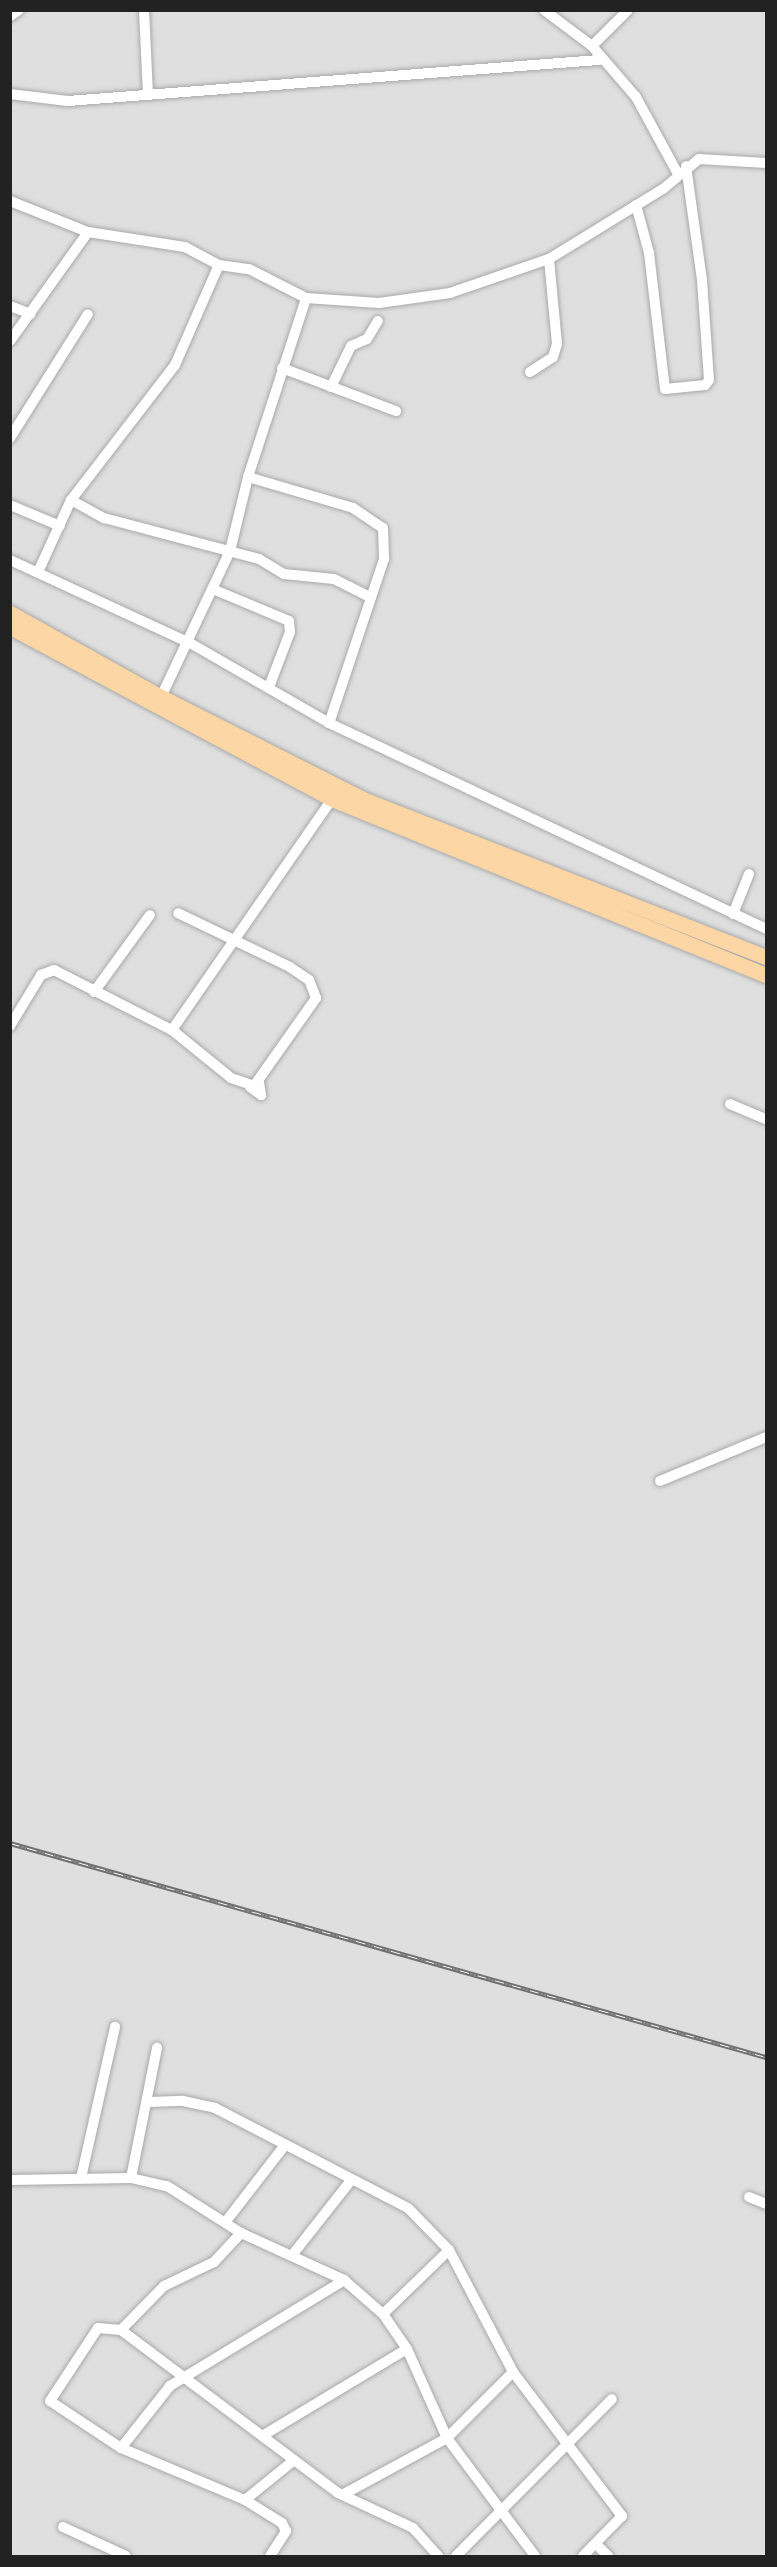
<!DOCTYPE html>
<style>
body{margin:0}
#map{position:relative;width:777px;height:2567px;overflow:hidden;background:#f2efe9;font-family:"Source Sans 3",sans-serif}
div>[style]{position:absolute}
.residential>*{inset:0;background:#e0dfdf}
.roads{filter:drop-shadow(0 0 2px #a9a9a9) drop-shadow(0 0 2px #a9a9a9)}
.minor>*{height:10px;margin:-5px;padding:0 5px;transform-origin:5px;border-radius:5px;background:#fff}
.primary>*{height:15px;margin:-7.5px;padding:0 7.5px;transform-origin:7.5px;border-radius:7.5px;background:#fcd6a4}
.rail>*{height:5px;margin-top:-2.5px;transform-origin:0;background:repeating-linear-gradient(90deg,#fff 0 9px,#707070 0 18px);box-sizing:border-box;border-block:2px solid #707070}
span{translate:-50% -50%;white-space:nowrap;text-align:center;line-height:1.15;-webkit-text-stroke:4.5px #fff;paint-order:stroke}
.frame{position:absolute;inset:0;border:12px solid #222;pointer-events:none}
</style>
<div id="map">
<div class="residential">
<div style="clip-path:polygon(11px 11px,766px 11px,766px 2556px,11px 2556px)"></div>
</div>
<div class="roads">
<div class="minor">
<div style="left:144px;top:10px;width:85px;rotate:87.3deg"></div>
<div style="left:544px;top:10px;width:60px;rotate:36.9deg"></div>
<div style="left:592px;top:46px;width:67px;rotate:49.2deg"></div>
<div style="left:636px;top:97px;width:88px;rotate:61.4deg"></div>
<div style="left:10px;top:16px;width:11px;rotate:-34deg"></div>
<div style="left:592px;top:46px;width:51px;rotate:-45deg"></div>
<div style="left:10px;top:94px;width:58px;rotate:6.9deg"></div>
<div style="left:68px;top:101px;width:533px;rotate:-4.42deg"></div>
<div style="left:10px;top:201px;width:84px;rotate:21.7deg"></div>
<div style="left:88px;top:232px;width:98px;rotate:8.8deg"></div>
<div style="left:185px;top:247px;width:38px;rotate:28deg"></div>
<div style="left:219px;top:265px;width:30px;rotate:8deg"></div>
<div style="left:249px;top:269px;width:64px;rotate:27deg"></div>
<div style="left:306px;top:298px;width:73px;rotate:3.9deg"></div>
<div style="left:379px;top:303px;width:72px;rotate:-8deg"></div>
<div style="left:450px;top:293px;width:105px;rotate:-19deg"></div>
<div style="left:549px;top:259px;width:134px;rotate:-31.6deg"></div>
<div style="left:663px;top:189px;width:47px;rotate:-39.8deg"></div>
<div style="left:699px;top:159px;width:67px;rotate:3.4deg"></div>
<div style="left:636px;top:205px;width:50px;rotate:74.8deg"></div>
<div style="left:649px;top:253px;width:137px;rotate:83.3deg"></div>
<div style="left:665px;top:389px;width:40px;rotate:-5.7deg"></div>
<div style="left:705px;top:385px;width:6px;rotate:-51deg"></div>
<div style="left:709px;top:380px;width:100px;rotate:-94deg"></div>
<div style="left:702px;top:280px;width:115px;rotate:-98deg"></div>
<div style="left:10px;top:306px;width:22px;rotate:21deg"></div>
<div style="left:10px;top:341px;width:134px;rotate:-54.4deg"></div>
<div style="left:282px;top:368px;width:122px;rotate:20.7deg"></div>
<div style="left:530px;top:372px;width:27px;rotate:-33deg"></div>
<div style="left:553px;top:357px;width:14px;rotate:-73deg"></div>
<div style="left:557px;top:344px;width:85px;rotate:-95.4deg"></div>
<div style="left:331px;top:387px;width:46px;rotate:-64deg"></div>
<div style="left:351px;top:346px;width:17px;rotate:-24deg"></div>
<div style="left:367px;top:339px;width:21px;rotate:-59deg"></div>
<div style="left:10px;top:438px;width:146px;rotate:-57.8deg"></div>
<div style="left:248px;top:477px;width:109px;rotate:16.4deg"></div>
<div style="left:353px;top:508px;width:36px;rotate:34deg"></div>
<div style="left:383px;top:528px;width:31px;rotate:88deg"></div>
<div style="left:384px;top:559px;width:173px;rotate:108.5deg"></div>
<div style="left:71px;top:500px;width:38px;rotate:29deg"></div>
<div style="left:104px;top:518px;width:160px;rotate:14.8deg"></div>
<div style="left:259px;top:559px;width:29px;rotate:31deg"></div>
<div style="left:284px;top:574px;width:50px;rotate:5.7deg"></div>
<div style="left:334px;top:579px;width:40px;rotate:26.6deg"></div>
<div style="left:10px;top:505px;width:54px;rotate:22.8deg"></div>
<div style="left:10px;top:560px;width:198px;rotate:24.8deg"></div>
<div style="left:190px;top:643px;width:160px;rotate:29.9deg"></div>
<div style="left:329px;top:723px;width:483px;rotate:25.2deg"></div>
<div style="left:38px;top:572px;width:79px;rotate:-65.4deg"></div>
<div style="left:71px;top:500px;width:170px;rotate:-52.4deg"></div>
<div style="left:175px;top:365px;width:109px;rotate:-66.3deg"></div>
<div style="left:215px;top:590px;width:80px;rotate:22.7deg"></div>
<div style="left:289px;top:621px;width:11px;rotate:85deg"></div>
<div style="left:290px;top:632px;width:59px;rotate:110.9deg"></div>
<div style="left:161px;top:697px;width:161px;rotate:-64.7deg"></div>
<div style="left:230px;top:551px;width:76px;rotate:-76.3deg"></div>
<div style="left:248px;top:477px;width:188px;rotate:-72deg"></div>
<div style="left:733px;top:914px;width:43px;rotate:-68.2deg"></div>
<div style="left:94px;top:992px;width:95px;rotate:-54deg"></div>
<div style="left:10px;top:1026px;width:60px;rotate:-58.7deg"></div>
<div style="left:41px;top:975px;width:14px;rotate:-21deg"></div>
<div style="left:54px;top:970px;width:132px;rotate:27deg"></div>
<div style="left:172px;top:1030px;width:281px;rotate:-55.3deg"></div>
<div style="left:172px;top:1030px;width:76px;rotate:39.1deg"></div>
<div style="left:231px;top:1078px;width:24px;rotate:19deg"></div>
<div style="left:254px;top:1086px;width:108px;rotate:-54.8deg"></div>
<div style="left:316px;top:998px;width:19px;rotate:-111deg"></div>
<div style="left:309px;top:980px;width:23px;rotate:-146deg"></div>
<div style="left:290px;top:967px;width:124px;rotate:-154.3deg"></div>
<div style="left:250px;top:1087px;width:14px;rotate:36deg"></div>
<div style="left:261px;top:1095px;width:12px;rotate:-99deg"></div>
<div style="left:730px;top:1104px;width:39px;rotate:23deg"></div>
<div style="left:660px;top:1481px;width:115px;rotate:-22.5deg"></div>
<div style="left:149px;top:2102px;width:34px;rotate:-2deg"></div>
<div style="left:183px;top:2101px;width:33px;rotate:12deg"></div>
<div style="left:215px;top:2108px;width:217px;rotate:27.4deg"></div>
<div style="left:408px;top:2208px;width:59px;rotate:45.7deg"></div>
<div style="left:449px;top:2250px;width:138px;rotate:62.3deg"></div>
<div style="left:513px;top:2372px;width:181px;rotate:52.9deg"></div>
<div style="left:622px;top:2516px;width:56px;rotate:134.3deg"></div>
<div style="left:81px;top:2178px;width:155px;rotate:-77.3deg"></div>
<div style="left:131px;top:2178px;width:133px;rotate:-78.7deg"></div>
<div style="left:10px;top:2180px;width:121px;rotate:-0.9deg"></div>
<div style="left:131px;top:2178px;width:37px;rotate:13deg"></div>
<div style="left:167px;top:2186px;width:88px;rotate:32.4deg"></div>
<div style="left:241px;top:2233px;width:113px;rotate:24.5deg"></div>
<div style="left:344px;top:2280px;width:52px;rotate:41.1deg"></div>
<div style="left:383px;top:2314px;width:92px;rotate:-44.1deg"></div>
<div style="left:749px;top:2197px;width:18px;rotate:22deg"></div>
<div style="left:227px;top:2220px;width:95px;rotate:-52.3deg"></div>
<div style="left:293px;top:2254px;width:95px;rotate:-51.8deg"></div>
<div style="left:383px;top:2314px;width:42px;rotate:55.6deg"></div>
<div style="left:407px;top:2349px;width:98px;rotate:65.8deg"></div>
<div style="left:447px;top:2438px;width:147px;rotate:53.3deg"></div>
<div style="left:121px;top:2330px;width:62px;rotate:-45.7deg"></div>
<div style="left:164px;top:2286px;width:55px;rotate:-25.6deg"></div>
<div style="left:214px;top:2262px;width:40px;rotate:-47deg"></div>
<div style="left:262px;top:2436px;width:169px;rotate:-31deg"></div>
<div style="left:121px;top:2448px;width:79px;rotate:-51.7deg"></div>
<div style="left:170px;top:2386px;width:204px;rotate:-31.3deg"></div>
<div style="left:344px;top:2494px;width:117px;rotate:-28.5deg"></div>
<div style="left:447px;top:2438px;width:93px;rotate:-45deg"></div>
<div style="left:245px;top:2500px;width:63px;rotate:-39.2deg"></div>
<div style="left:63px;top:2527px;width:69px;rotate:24.7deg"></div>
<div style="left:597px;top:2545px;width:16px;rotate:45deg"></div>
<div style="left:270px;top:2556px;width:30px;rotate:-57deg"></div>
<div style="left:286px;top:2531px;width:9px;rotate:-117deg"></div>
<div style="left:282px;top:2523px;width:44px;rotate:-148.1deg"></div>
<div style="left:245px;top:2500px;width:134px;rotate:-157.2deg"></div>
<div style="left:121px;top:2448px;width:85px;rotate:-146.5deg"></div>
<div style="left:50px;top:2401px;width:87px;rotate:-56.7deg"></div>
<div style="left:98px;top:2328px;width:23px;rotate:5deg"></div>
<div style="left:121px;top:2330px;width:271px;rotate:36.9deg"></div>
<div style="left:338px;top:2493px;width:83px;rotate:25deg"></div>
<div style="left:413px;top:2528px;width:38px;rotate:48deg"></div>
<div style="left:456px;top:2556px;width:221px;rotate:-45.2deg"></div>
</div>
<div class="primary">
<div style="left:10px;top:613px;width:173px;rotate:29.1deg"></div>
<div style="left:161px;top:697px;width:229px;rotate:26.8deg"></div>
<div style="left:365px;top:800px;width:431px;rotate:21.4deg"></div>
<div style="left:10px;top:627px;width:365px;rotate:28.1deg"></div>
<div style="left:332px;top:799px;width:468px;rotate:22.1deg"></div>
</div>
</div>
<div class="rail">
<div style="left:10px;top:1843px;width:786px;rotate:15.81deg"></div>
</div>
<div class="frame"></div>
</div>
